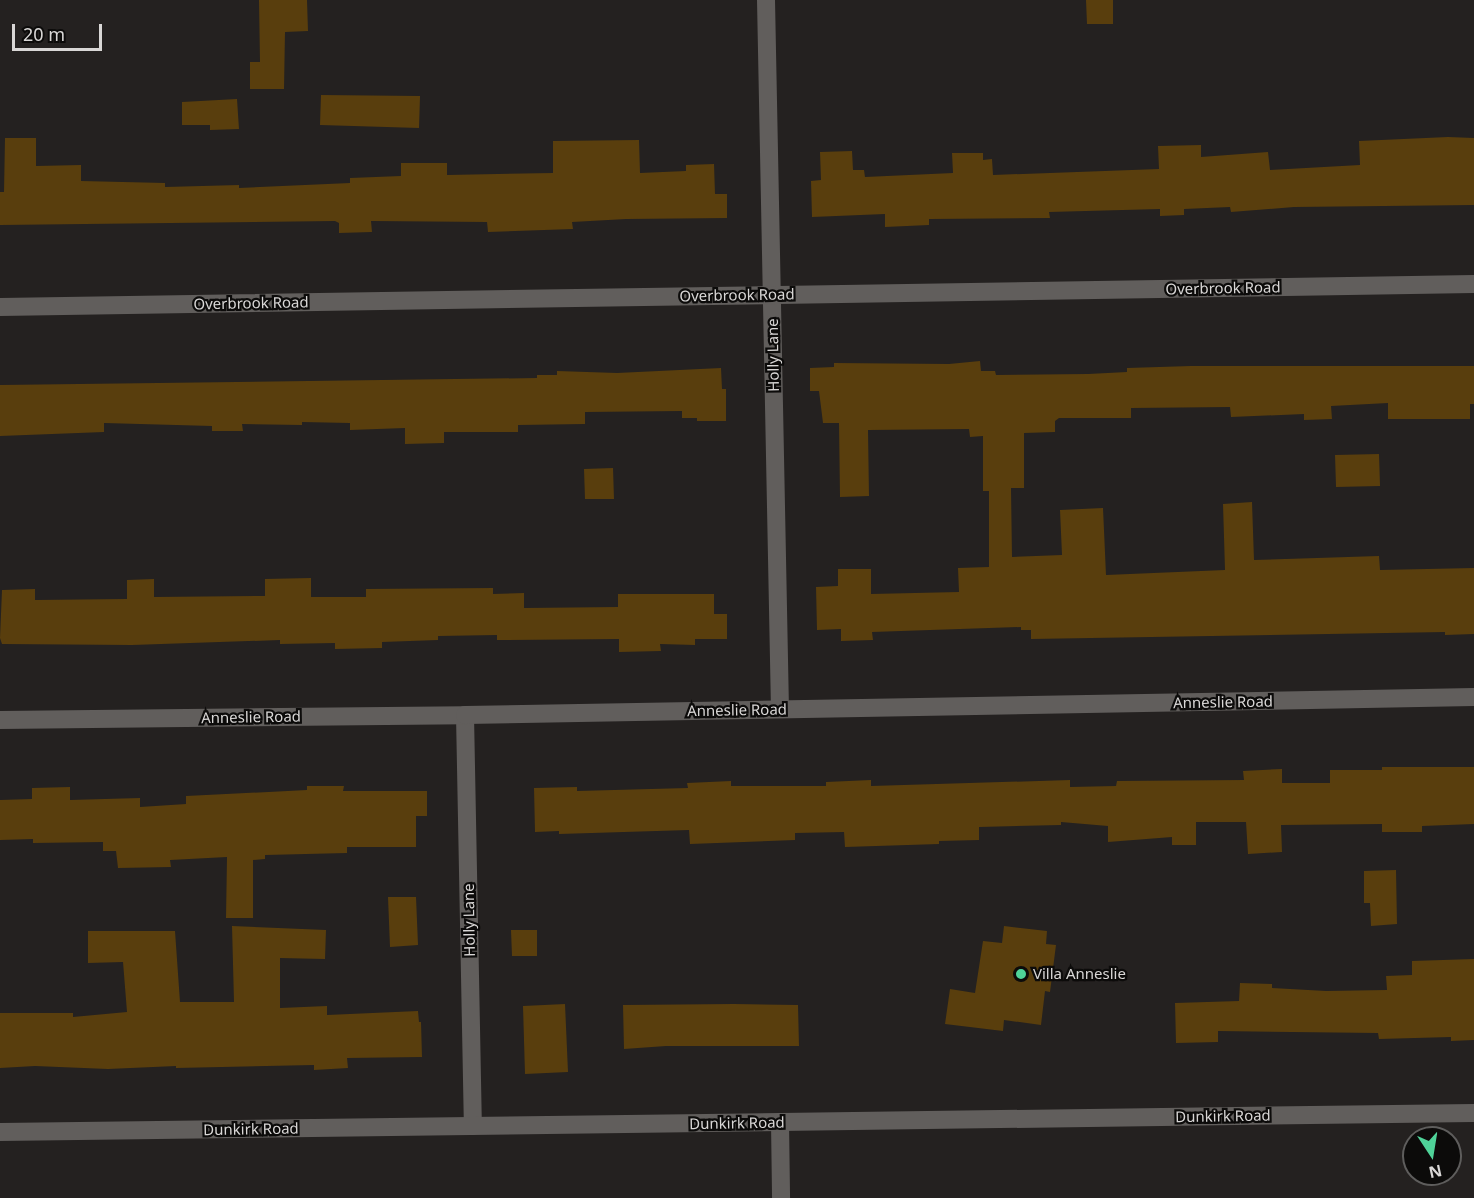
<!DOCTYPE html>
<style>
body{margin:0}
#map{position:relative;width:1474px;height:1198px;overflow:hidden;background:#242120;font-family:"Noto Sans",sans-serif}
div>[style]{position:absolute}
.building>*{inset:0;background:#593e0d}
.street>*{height:18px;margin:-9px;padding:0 9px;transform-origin:9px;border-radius:9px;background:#615e5c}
.dots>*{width:16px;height:16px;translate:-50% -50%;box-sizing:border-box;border:3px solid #0c0b0a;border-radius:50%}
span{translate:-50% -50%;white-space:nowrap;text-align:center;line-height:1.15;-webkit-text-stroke:4.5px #0c0b0a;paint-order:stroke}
.street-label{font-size:15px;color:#d9d7d6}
.poi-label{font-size:15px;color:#d9d7d6}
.left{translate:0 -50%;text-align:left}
.north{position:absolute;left:1402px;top:1126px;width:60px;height:60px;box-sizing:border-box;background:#0c0b0a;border:2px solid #5e5d5c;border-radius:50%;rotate:168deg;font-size:16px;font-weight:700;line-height:24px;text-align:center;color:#d9d7d6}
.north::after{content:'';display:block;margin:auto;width:21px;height:27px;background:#4fd399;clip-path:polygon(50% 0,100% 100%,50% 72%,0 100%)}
.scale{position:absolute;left:12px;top:24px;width:90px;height:27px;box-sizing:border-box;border:3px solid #d9d7d6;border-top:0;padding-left:8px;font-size:18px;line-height:21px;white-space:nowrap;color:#d9d7d6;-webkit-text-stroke:4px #0c0b0a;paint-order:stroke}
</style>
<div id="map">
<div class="building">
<div style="clip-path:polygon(259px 0,307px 0,308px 31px,285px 32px,284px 89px,250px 89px,250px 62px,260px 62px)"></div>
<div style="clip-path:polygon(1086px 0,1113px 0,1113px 24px,1087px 24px)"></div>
<div style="clip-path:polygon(321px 95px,420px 96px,419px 128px,320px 125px)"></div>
<div style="clip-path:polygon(237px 99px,239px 129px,210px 130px,210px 125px,182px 125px,182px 102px)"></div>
<div style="clip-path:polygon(1448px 137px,1474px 138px,1474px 205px,1294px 207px,1231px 212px,1230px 207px,1184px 209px,1184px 215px,1160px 216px,1160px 209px,1049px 212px,1050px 218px,929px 219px,929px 225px,885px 227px,885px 214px,812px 217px,811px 181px,821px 180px,820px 152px,852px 151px,853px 170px,864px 170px,865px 177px,953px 173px,952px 153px,983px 153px,983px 160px,992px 159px,993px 175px,1159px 169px,1158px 146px,1201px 145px,1201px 157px,1268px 152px,1270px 170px,1360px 165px,1359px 141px)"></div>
<div style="clip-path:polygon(5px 138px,36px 138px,36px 166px,81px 165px,81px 181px,165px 183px,165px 187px,239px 185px,239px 188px,350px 183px,350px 178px,401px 176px,401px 163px,447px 163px,447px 175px,553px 173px,553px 141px,639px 140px,640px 173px,686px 171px,686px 165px,714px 164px,715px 194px,727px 194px,727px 218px,626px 219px,572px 222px,573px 229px,488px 232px,487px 222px,371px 221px,372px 232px,339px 233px,339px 223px,335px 221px,0 225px,0 192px,4px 192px)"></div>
<div style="clip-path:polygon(980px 361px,981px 371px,995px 371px,996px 375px,1088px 374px,1127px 372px,1127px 368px,1191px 366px,1474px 366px,1474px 404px,1470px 404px,1470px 419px,1388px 419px,1388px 403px,1331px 406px,1332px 419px,1304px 420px,1304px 414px,1231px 417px,1230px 407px,1131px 408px,1131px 418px,1059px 418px,1055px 421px,1055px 432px,1024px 433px,1024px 488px,1011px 488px,1012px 557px,1062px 555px,1060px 510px,1103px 508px,1106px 575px,1225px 570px,1223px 504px,1252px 502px,1254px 560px,1379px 556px,1380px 570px,1474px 568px,1474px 634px,1445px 635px,1445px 632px,1031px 639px,1031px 630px,1021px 630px,1021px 627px,872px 632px,873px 640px,841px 641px,841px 629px,817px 630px,816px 587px,838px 586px,838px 569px,871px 569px,871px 594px,959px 592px,958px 568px,989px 567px,989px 491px,983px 491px,983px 436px,970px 437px,969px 429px,868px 430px,869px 496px,840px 497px,839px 423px,823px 423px,819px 391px,810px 391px,810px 368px,834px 367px,834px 363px,949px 364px)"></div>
<div style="clip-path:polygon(721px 368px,722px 389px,726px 389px,726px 421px,697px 421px,697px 418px,682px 418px,682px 411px,585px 412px,585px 424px,518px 425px,518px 432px,444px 432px,444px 443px,405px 444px,405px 428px,350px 430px,350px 423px,302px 422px,302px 425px,242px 424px,243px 431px,212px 431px,212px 426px,104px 423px,104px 432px,0 436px,0 385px,537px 378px,537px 375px,557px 375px,557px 371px,617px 373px)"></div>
<div style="clip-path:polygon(1379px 454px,1380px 486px,1336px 487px,1335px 455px)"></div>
<div style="clip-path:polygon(613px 468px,614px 499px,585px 499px,584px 469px)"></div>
<div style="clip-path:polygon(311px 578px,311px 597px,366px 597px,366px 589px,493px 588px,493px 594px,524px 593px,524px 608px,618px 607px,618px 594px,714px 594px,714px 614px,727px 614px,727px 639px,695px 639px,695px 645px,660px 644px,661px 651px,619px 652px,619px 639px,497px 640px,497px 635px,438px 636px,438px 640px,382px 642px,382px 648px,335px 649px,335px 643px,280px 644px,280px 640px,132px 645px,2px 644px,0 638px,2px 590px,35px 589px,35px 600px,127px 599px,127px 580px,154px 579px,154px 597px,265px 596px,265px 579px)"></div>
<div style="clip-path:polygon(1382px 767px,1474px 767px,1474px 824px,1422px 826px,1422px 832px,1382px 832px,1382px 824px,1281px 825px,1282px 852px,1248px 854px,1246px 822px,1196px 822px,1196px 845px,1172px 845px,1172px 837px,1108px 842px,1108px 826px,1061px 822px,1061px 825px,979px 827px,979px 840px,939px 841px,939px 844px,845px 847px,844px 832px,795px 833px,795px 840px,690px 844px,689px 830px,559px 834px,559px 831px,535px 832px,534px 788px,577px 787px,577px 791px,688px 788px,687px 783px,731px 781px,731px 786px,826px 786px,826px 782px,871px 780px,871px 786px,1070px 780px,1070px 787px,1116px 786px,1117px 781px,1244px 780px,1243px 771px,1282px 769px,1282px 783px,1330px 783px,1330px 770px,1382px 770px)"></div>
<div style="clip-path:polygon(307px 786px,344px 786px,343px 791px,427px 791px,427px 816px,416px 816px,416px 847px,347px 847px,347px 853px,265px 855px,265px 859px,253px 860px,253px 918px,226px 918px,227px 857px,170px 860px,171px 867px,118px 868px,116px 851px,103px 851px,103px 842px,33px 843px,33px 839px,0 840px,0 800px,32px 799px,32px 788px,70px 787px,70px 800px,140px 798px,140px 807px,186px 804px,186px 796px,307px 790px)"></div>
<div style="clip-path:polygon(1396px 870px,1397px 924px,1371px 926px,1370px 903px,1364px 903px,1364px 871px)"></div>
<div style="clip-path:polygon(388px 897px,416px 897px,418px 945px,390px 947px)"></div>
<div style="clip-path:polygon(232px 926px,326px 930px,325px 959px,280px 958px,280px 1008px,327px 1006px,327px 1015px,418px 1011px,419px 1022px,421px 1022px,422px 1057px,347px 1058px,348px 1068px,314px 1070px,314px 1065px,176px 1068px,176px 1066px,108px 1069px,35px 1066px,0 1068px,0 1013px,73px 1013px,73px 1017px,127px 1012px,123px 962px,88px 963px,88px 931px,175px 931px,180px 1002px,234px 1002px)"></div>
<div style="clip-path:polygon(1004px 926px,1047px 931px,1046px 944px,1056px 945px,1050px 992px,1045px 991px,1041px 1025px,1004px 1020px,1003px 1031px,945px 1024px,950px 989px,975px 993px,983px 941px,1002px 943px)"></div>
<div style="clip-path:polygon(511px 930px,537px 930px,537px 956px,512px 956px)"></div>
<div style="clip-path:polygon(1474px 959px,1474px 1040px,1451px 1041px,1451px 1037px,1379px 1039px,1378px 1033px,1218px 1031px,1218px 1042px,1176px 1043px,1175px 1003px,1239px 1001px,1240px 983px,1272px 984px,1272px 988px,1326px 991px,1387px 990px,1386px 976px,1412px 975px,1412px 961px)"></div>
<div style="clip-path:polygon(565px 1004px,568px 1072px,525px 1074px,523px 1006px)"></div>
<div style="clip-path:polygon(734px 1004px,798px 1005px,799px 1046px,666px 1046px,624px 1049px,623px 1005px)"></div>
</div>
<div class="street">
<div style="left:766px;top:0;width:709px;rotate:88.87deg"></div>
<div style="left:0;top:307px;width:1474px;rotate:-0.89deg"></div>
<div style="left:465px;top:715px;width:411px;rotate:88.9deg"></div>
<div style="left:0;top:720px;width:465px;rotate:-0.6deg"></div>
<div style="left:465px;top:715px;width:1009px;rotate:-1.02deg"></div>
<div style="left:780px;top:1122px;width:76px;rotate:89.2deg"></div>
<div style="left:0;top:1132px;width:1474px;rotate:-0.74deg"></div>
</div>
<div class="dots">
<div style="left:1021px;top:974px;background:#4fd399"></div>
</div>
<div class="street-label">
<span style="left:1223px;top:288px;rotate:-1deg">Overbrook Road</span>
<span style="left:737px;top:295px;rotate:-1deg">Overbrook Road</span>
<span style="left:251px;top:303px;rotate:-1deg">Overbrook Road</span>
<span style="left:773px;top:355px;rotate:-91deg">Holly Lane</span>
<span style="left:1223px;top:702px;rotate:-1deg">Anneslie Road</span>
<span style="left:737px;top:710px;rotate:-1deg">Anneslie Road</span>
<span style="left:251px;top:717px;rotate:-1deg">Anneslie Road</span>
<span style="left:469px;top:920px;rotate:-91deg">Holly Lane</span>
<span style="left:1223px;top:1116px;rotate:-1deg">Dunkirk Road</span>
<span style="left:737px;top:1123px;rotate:-1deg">Dunkirk Road</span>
<span style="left:251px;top:1129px;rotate:-1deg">Dunkirk Road</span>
</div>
<div class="poi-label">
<span class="left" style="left:1033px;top:974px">Villa Anneslie</span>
</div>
<div class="north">N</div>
<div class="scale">20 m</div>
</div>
